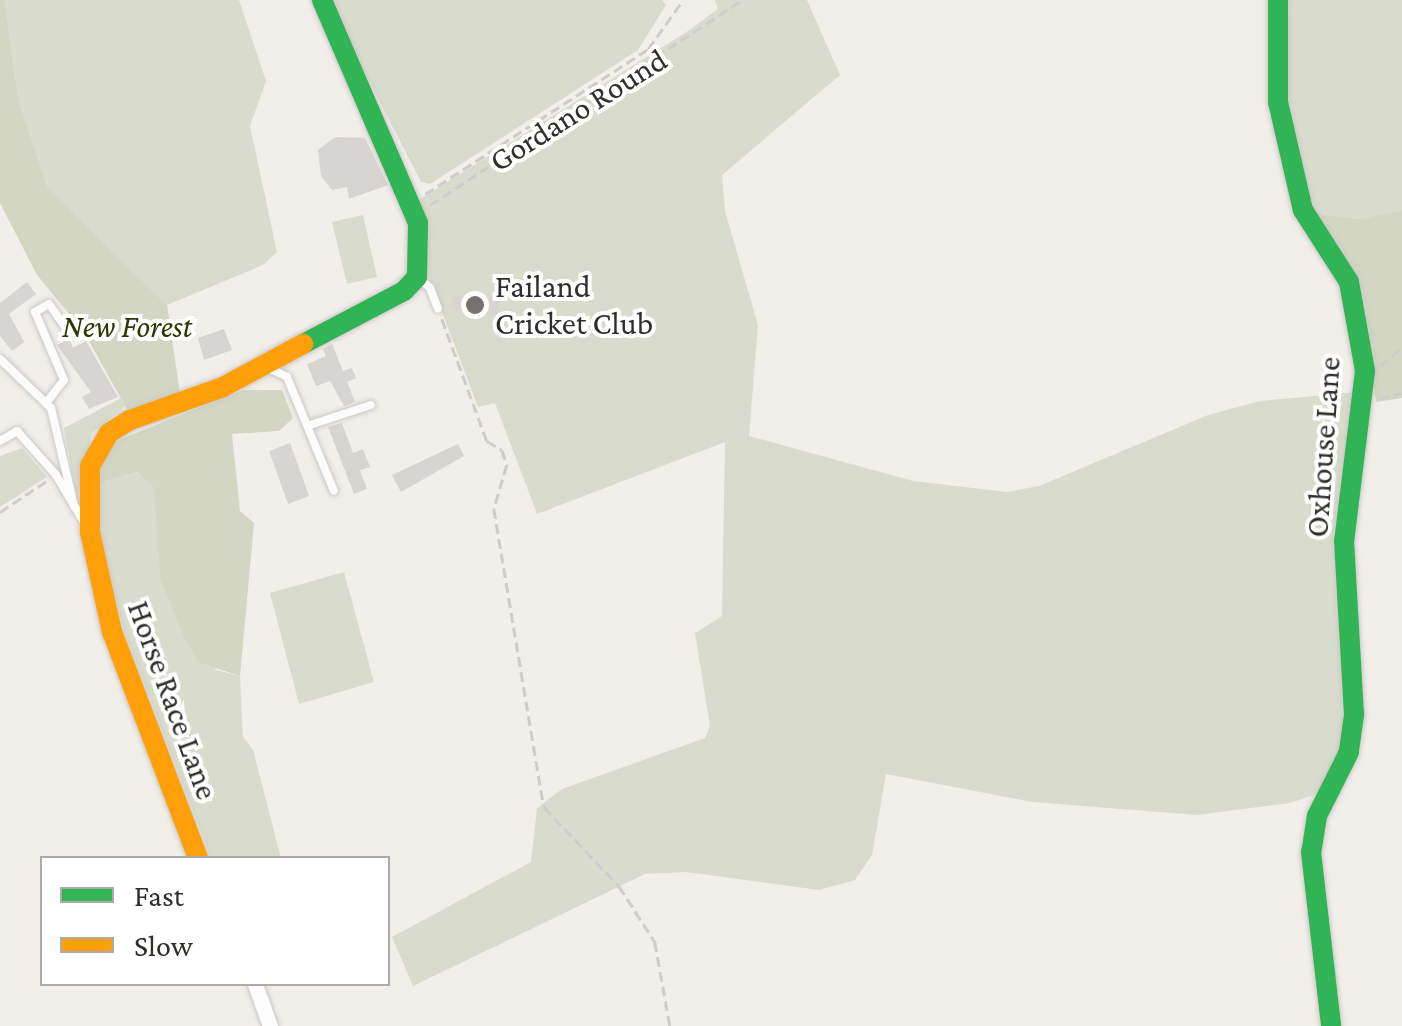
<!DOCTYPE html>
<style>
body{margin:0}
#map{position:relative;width:1402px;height:1026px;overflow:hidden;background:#f2eeea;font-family:"Crimson Pro",serif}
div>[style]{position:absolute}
.green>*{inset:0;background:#d9dccd}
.forest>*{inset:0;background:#d2d6c2}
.building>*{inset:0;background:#d7d4d1}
.path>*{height:2.5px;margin-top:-1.25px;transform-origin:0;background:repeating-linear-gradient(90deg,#cecdcb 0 10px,transparent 0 15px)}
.roads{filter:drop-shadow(0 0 2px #cbc8c5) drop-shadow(0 0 2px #cbc8c5)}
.lane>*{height:8px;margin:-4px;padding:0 4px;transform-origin:4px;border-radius:4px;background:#fdfcfc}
.street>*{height:15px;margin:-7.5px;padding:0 7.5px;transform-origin:7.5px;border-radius:7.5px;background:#fdfcfc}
.fast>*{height:20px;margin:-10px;padding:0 10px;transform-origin:10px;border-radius:10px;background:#30b455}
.slow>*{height:20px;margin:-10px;padding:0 10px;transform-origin:10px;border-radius:10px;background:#ff9f0a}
.dots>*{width:28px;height:28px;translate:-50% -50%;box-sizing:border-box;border:5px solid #fff;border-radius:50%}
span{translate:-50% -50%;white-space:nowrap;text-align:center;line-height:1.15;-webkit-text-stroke:8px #fff;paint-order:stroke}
.street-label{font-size:32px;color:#302e2b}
.poi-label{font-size:32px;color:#302e2b}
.left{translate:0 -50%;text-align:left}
.park-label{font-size:32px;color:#293700;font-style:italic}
.legend{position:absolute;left:40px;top:856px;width:350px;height:130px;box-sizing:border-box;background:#fff;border:2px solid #acabaa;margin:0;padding:12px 18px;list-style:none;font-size:30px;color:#302e2b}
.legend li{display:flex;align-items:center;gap:20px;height:50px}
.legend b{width:50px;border:2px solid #acabaa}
</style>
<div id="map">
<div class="green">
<div style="clip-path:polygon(5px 0,239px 0,266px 81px,250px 126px,277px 252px,263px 265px,167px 305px,48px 188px,18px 98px)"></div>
<div style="clip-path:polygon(334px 0,662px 0,666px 5px,638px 50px,430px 184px,421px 182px,340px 24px)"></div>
<div style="clip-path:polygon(715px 0,807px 0,840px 75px,722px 175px,725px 211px,758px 325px,749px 436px,913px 481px,1007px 492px,1039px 486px,1208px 415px,1260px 401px,1359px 392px,1343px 480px,1349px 732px,1320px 793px,1290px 803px,1197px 815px,1033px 802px,886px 774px,872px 855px,855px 880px,819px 890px,686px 872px,645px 874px,413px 986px,392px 937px,531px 862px,537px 808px,562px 789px,705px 738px,710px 726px,695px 633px,722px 616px,725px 442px,537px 514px,495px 403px,478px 407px,428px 275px,420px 199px,685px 33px,718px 9px)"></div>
<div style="clip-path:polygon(1289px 0,1402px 0,1402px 210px,1359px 219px,1313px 213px,1285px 97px)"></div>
<div style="clip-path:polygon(363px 215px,377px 277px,347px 284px,332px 222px)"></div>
<div style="clip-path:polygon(121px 398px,125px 406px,92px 433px,77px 499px,64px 428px)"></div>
<div style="clip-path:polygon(22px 448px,47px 477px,0 507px,0 456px)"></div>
<div style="clip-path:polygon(137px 472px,155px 487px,160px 578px,216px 670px,240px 676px,243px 737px,253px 750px,281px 858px,211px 858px,123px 628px,95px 512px,100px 483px)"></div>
<div style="clip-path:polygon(344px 572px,374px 682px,299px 704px,270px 593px)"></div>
</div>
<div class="forest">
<div style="clip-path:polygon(0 0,5px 0,18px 98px,48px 188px,167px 305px,180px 394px,128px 411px,84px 332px,37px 275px,0 203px)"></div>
<div style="clip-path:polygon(1402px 210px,1402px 398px,1376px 402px,1354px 275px,1313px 213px,1359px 219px)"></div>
<div style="clip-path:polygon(243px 390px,282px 390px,293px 418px,279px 431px,232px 434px,240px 511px,254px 523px,240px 676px,198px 662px,185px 639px,160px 578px,154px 487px,137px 472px,100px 483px,93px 475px,114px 442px)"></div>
</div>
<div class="building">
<div style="clip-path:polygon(335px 137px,365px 138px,388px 185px,349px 199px,347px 187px,332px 190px,321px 176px,318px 150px)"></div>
<div style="clip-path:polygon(27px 282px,36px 294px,9px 314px,24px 342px,12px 351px,0 336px,0 303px)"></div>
<div style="clip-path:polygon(464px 296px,499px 299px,498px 316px,451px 310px,452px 297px)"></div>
<div style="clip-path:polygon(224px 329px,232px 350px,204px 360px,198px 338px)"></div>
<div style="clip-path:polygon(69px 339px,73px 348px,86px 341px,118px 397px,89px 409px,82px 397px,91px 392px,57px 345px)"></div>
<div style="clip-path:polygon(332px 344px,343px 371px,352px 368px,356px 378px,347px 382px,355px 402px,344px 406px,330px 381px,316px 386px,307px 364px,326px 356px,323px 349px)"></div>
<div style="clip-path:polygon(342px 423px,353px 453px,363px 449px,370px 467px,360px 470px,367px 489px,354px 494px,328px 427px)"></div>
<div style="clip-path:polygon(290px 443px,309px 496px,288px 504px,269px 451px)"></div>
<div style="clip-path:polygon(458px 444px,464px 456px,401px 492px,392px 475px)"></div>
</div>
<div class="path">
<div style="left:425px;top:194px;width:266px;rotate:-33deg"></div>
<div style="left:648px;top:49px;width:60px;rotate:-54.5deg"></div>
<div style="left:430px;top:205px;width:373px;rotate:-33.3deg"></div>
<div style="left:442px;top:319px;width:130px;rotate:69.8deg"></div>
<div style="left:487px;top:441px;width:17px;rotate:31deg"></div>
<div style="left:502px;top:450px;width:16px;rotate:72deg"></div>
<div style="left:507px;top:465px;width:46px;rotate:106.5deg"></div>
<div style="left:494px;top:509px;width:302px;rotate:80.5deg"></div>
<div style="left:544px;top:807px;width:109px;rotate:46.5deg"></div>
<div style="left:619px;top:886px;width:67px;rotate:57.3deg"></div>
<div style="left:655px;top:942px;width:85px;rotate:79.9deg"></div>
<div style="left:1380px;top:366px;width:29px;rotate:-41deg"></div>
<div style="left:1379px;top:399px;width:24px;rotate:-15deg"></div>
<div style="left:0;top:512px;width:58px;rotate:-33.7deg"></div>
</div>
<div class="roads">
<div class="lane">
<div style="left:417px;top:277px;width:17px;rotate:40deg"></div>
<div style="left:430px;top:288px;width:22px;rotate:69deg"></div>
<div style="left:0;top:359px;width:71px;rotate:43.9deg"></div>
<div style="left:51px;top:408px;width:101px;rotate:76.8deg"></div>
<div style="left:266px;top:367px;width:23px;rotate:25deg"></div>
<div style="left:287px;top:377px;width:123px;rotate:67.6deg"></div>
<div style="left:46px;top:403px;width:29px;rotate:-52deg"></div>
<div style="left:64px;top:380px;width:74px;rotate:-113.1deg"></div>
<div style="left:35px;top:312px;width:16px;rotate:-30deg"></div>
<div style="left:49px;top:304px;width:33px;rotate:55deg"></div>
<div style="left:310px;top:425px;width:64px;rotate:-18.2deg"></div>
<div style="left:0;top:441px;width:20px;rotate:-30deg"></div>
<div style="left:17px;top:431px;width:59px;rotate:48.4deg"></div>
<div style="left:56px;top:475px;width:57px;rotate:59.4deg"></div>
</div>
<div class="street">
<div style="left:255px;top:984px;width:45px;rotate:70.3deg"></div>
</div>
<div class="fast">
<div style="left:1278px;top:0;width:102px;rotate:90deg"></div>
<div style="left:1278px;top:102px;width:111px;rotate:77deg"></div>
<div style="left:1303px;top:210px;width:85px;rotate:57.4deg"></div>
<div style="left:1349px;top:282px;width:90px;rotate:79.8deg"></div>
<div style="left:1365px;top:371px;width:171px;rotate:97deg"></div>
<div style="left:1344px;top:541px;width:174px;rotate:86.7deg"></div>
<div style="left:1354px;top:715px;width:37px;rotate:98deg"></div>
<div style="left:1349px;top:752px;width:72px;rotate:116.6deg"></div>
<div style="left:1317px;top:816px;width:36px;rotate:99deg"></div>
<div style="left:1311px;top:852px;width:175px;rotate:83.4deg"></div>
<div style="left:303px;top:344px;width:114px;rotate:-27.7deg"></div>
<div style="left:404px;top:291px;width:19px;rotate:-47deg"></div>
<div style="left:417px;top:277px;width:54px;rotate:-88.9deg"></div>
<div style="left:418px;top:223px;width:243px;rotate:-113.3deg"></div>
</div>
<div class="slow">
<div style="left:198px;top:858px;width:242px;rotate:-110.8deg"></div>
<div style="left:112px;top:632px;width:102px;rotate:-102.4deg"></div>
<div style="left:90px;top:532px;width:66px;rotate:-90deg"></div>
<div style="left:90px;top:466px;width:38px;rotate:-60deg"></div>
<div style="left:109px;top:433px;width:25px;rotate:-32deg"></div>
<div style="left:130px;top:420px;width:99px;rotate:-19.5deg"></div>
<div style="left:223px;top:387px;width:91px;rotate:-28.3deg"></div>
</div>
</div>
<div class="dots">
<div style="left:475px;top:305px;background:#74716e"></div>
</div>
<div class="street-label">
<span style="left:578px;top:110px;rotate:-32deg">Gordano Round</span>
<span style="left:1323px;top:447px;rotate:-86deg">Oxhouse Lane</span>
<span style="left:173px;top:700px;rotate:70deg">Horse Race Lane</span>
</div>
<div class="poi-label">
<span class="left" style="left:495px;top:305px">Failand<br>Cricket Club</span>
</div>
<div class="park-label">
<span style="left:127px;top:326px">New Forest</span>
</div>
<ul class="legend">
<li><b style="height:12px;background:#30b455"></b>Fast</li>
<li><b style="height:12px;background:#ff9f0a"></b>Slow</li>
</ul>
</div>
